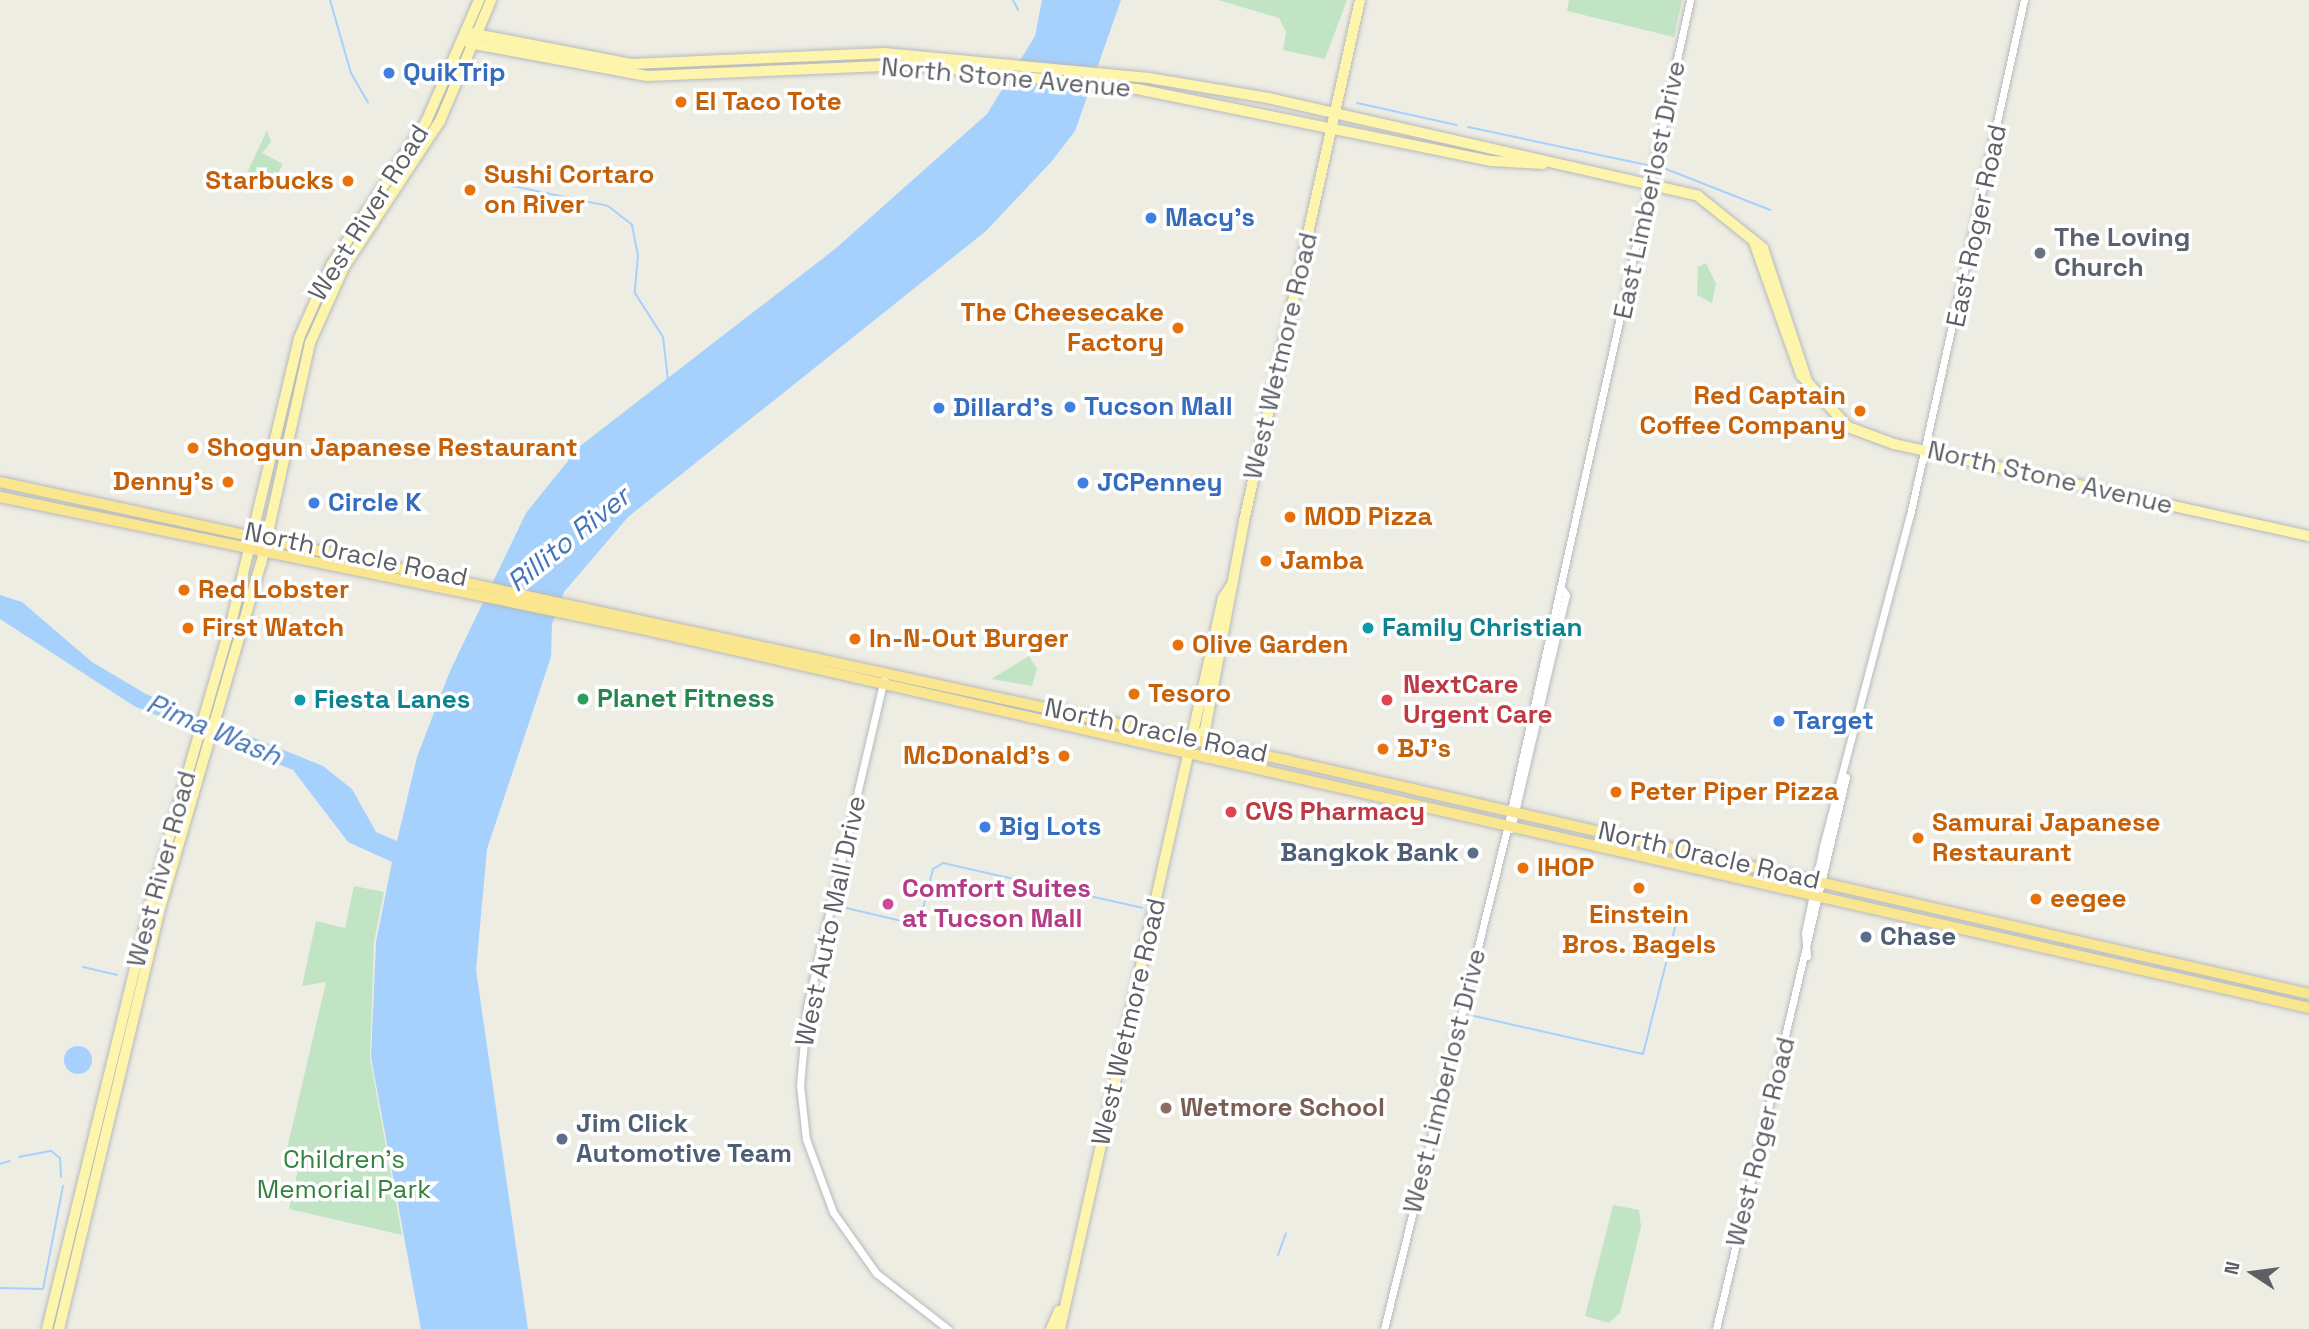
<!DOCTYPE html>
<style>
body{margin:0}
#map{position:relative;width:2309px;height:1329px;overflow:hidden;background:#eeede4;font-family:"Space Grotesk",sans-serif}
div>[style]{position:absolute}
.green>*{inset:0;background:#c1e5c4}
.water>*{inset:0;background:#a6d1fd}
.round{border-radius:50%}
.stream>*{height:2px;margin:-1px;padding:0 1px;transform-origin:1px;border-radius:1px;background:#a6d1fd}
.roads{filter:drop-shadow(0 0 2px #b7b9be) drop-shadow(0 0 2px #b7b9be)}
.minor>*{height:7px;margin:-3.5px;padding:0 3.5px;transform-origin:3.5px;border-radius:3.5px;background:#fff}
.major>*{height:10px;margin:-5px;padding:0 5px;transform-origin:5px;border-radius:5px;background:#fdf5ab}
.highway>*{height:10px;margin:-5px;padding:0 5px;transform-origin:5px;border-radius:5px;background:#fae68f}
.dots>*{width:19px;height:19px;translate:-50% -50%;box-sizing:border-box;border:4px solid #fff;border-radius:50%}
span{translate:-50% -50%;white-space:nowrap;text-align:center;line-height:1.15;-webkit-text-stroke:7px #fff;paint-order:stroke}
.shop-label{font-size:26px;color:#366cbe;font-weight:700}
.left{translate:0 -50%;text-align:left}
.street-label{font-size:26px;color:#5c5f64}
.food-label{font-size:26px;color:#c56008;font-weight:700}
.right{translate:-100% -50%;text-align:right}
.worship-label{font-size:26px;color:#5b616d;font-weight:700}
.culture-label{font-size:26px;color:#0d838f;font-weight:700}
.health-label{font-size:26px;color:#be3a42;font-weight:700}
.leisure-label{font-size:26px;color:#27864d;font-weight:700}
.service-label{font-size:26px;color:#4e5e75;font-weight:700}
.hotel-label{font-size:26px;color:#b23c85;font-weight:700}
.education-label{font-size:26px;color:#785e54;font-weight:700}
.park-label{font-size:26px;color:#368140}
.water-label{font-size:28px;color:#4575b7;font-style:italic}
.north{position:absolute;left:2218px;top:1238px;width:70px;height:70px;-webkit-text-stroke:5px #fff;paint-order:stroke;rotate:283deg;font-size:19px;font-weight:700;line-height:28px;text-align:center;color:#5c5f64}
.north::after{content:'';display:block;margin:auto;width:24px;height:32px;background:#5c5f64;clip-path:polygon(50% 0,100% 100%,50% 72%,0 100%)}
</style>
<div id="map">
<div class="green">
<div style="clip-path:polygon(1218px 0,1347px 0,1325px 59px,1283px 50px,1286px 32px,1279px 18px)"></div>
<div style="clip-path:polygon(1569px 0,1682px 0,1674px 37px,1567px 11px)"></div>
<div style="clip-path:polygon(267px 130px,271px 142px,262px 153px,283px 164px,271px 188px,246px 175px)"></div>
<div style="clip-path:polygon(1706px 263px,1716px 284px,1712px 303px,1697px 295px,1698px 267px)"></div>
<div style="clip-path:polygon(1029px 656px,1037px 669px,1032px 686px,991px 679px)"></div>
<div style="clip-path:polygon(354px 886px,384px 892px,374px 942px,370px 1058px,402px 1235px,289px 1209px,302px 1153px,287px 1149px,326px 982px,302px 986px,316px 921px,345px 928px)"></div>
<div style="clip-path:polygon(1613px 1205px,1639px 1210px,1641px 1227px,1620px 1313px,1609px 1323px,1585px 1316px)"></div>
</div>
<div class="water">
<div style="clip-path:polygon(1042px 0,1121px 0,1075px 131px,1052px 161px,986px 231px,628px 517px,564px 592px,552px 624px,551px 657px,487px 849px,476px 970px,528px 1329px,421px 1329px,371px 1057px,376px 942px,392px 862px,348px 842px,293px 770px,134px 706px,0 619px,0 595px,22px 602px,92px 662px,146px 694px,323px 766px,352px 789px,376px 832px,397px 841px,417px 757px,450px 671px,526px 513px,580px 446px,835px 249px,987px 114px,1035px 36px)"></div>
<div class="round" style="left:64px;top:1046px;width:28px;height:28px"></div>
</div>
<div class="stream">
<div style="left:330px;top:0;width:76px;rotate:74deg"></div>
<div style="left:351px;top:73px;width:34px;rotate:60deg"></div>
<div style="left:1013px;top:0;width:11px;rotate:63deg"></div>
<div style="left:1357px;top:103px;width:102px;rotate:12.4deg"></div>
<div style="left:1468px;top:127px;width:183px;rotate:12deg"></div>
<div style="left:1666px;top:169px;width:112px;rotate:21.5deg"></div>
<div style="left:503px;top:184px;width:107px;rotate:11.8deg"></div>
<div style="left:608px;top:206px;width:31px;rotate:38deg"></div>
<div style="left:632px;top:225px;width:31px;rotate:79deg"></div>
<div style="left:638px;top:255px;width:38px;rotate:95deg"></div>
<div style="left:635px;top:293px;width:52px;rotate:57.5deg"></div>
<div style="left:663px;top:337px;width:43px;rotate:83.4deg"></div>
<div style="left:846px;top:908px;width:75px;rotate:13.1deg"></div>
<div style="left:919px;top:925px;width:58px;rotate:-76deg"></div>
<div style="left:933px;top:869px;width:12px;rotate:-31deg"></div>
<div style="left:943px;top:863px;width:204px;rotate:12.7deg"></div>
<div style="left:83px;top:967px;width:35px;rotate:13deg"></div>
<div style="left:1474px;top:1016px;width:173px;rotate:12.7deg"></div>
<div style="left:1643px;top:1054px;width:134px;rotate:-75.8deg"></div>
<div style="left:19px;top:1157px;width:33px;rotate:-11deg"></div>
<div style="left:51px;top:1151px;width:11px;rotate:38deg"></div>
<div style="left:60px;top:1158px;width:19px;rotate:87deg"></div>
<div style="left:0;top:1164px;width:10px;rotate:-17deg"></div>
<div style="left:1278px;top:1255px;width:23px;rotate:-70deg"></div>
<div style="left:0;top:1288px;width:43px;rotate:1.3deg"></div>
<div style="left:43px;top:1289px;width:105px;rotate:-79deg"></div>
</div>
<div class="roads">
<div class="minor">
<div style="left:884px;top:679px;width:337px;rotate:103.2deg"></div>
<div style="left:807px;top:1007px;width:78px;rotate:95.1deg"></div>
<div style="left:800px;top:1085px;width:54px;rotate:83.7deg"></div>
<div style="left:806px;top:1139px;width:78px;rotate:69.7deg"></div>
<div style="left:833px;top:1212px;width:75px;rotate:54.8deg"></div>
<div style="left:876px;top:1273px;width:91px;rotate:37.9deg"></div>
<div style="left:1511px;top:829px;width:240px;rotate:-76.8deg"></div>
<div style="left:1566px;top:595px;width:7px;rotate:-124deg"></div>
<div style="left:1807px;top:956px;width:23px;rotate:-95deg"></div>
<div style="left:1805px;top:933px;width:89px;rotate:-78.3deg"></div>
<div style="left:1823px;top:846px;width:342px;rotate:-75.3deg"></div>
<div style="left:1910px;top:515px;width:527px;rotate:-77.52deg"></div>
<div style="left:1384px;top:1329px;width:511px;rotate:-76.18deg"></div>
<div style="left:1506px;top:833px;width:853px;rotate:-77.54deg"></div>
<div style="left:1716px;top:1329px;width:567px;rotate:-76.75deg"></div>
</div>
<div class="major">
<div style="left:465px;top:32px;width:169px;rotate:10.9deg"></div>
<div style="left:631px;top:64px;width:253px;rotate:-2.5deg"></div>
<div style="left:884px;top:53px;width:266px;rotate:5.4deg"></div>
<div style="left:1149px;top:78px;width:121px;rotate:9.5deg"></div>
<div style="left:1268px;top:98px;width:441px;rotate:12.8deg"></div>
<div style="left:1698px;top:196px;width:83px;rotate:38.7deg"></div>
<div style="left:1763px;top:248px;width:146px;rotate:71.7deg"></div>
<div style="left:469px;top:43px;width:181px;rotate:10.5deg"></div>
<div style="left:647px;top:76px;width:266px;rotate:-2.4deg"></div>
<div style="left:913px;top:65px;width:225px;rotate:6.1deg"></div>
<div style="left:1137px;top:89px;width:362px;rotate:11.5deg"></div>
<div style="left:1492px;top:161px;width:51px;rotate:3.4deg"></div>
<div style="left:1754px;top:242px;width:141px;rotate:70.5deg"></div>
<div style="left:1801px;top:375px;width:70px;rotate:47.9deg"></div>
<div style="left:1848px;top:427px;width:49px;rotate:20.3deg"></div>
<div style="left:1894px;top:444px;width:425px;rotate:12.5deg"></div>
<div style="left:1195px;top:740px;width:14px;rotate:-45deg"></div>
<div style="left:1205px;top:730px;width:213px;rotate:-79.4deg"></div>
<div style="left:1244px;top:521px;width:534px;rotate:-77.45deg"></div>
<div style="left:47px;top:1329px;width:452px;rotate:-76.3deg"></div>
<div style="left:154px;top:890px;width:277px;rotate:-73.9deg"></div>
<div style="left:231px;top:624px;width:294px;rotate:-76.6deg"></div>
<div style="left:299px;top:338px;width:81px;rotate:-66deg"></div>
<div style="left:332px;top:264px;width:170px;rotate:-56.5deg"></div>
<div style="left:426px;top:122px;width:133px;rotate:-66.5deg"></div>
<div style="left:59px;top:1329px;width:436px;rotate:-76.5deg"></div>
<div style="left:161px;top:905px;width:355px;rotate:-73.7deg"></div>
<div style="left:261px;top:564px;width:226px;rotate:-77.5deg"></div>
<div style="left:310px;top:343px;width:83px;rotate:-65.9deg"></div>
<div style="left:344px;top:267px;width:175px;rotate:-56.7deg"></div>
<div style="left:440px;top:121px;width:131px;rotate:-67.1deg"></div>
<div style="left:1051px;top:1329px;width:20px;rotate:-66deg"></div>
<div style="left:1060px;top:1329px;width:749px;rotate:-77.43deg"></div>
<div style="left:1223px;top:598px;width:17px;rotate:-57deg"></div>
</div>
<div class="highway">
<div style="left:0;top:482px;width:1320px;rotate:12.2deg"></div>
<div style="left:1290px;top:761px;width:1045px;rotate:12.88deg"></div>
<div style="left:0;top:497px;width:665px;rotate:11.63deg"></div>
<div style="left:651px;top:631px;width:1700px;rotate:12.81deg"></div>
</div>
</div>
<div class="dots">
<div style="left:389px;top:73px;background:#3f7fe0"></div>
<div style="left:681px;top:102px;background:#e8710a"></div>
<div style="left:348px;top:181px;background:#e8710a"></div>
<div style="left:470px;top:190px;background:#e8710a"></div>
<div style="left:1151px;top:218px;background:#3f7fe0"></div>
<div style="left:2040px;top:253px;background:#6b7280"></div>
<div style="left:1178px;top:328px;background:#e8710a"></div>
<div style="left:1070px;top:407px;background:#3f7fe0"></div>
<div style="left:939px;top:408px;background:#3f7fe0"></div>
<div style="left:1860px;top:411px;background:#e8710a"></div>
<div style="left:193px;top:448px;background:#e8710a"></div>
<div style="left:228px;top:482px;background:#e8710a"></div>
<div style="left:1083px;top:483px;background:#3f7fe0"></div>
<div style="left:314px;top:503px;background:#3f7fe0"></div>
<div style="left:1290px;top:517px;background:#e8710a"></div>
<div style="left:1266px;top:561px;background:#e8710a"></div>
<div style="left:184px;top:590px;background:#e8710a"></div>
<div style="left:188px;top:628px;background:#e8710a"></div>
<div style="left:1368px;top:628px;background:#0f9aa8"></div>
<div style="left:855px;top:639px;background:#e8710a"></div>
<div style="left:1178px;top:645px;background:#e8710a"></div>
<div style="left:1134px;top:694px;background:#e8710a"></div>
<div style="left:583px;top:699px;background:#2e9e5b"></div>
<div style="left:300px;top:700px;background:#0f9aa8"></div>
<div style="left:1387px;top:700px;background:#e0444e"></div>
<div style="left:1779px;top:721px;background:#3f7fe0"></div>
<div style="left:1383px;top:749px;background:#e8710a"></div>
<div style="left:1064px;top:756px;background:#e8710a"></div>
<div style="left:1616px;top:792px;background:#e8710a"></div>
<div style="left:1231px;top:812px;background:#e0444e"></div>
<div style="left:985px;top:827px;background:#3f7fe0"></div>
<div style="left:1918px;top:838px;background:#e8710a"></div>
<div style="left:1473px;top:853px;background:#5c6f8a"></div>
<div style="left:1523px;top:868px;background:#e8710a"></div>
<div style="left:1639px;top:888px;background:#e8710a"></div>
<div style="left:2036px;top:899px;background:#e8710a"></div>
<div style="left:888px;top:904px;background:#d1479c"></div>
<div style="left:1866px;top:937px;background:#5c6f8a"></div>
<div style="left:1166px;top:1108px;background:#8d6e63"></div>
<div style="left:562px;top:1139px;background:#5c6f8a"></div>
</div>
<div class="shop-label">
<span class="left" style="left:403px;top:73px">QuikTrip</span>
<span class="left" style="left:1165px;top:218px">Macy's</span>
<span class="left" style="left:1084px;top:407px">Tucson Mall</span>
<span class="left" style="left:953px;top:408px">Dillard's</span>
<span class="left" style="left:1097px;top:483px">JCPenney</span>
<span class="left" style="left:328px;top:503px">Circle K</span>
<span class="left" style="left:1793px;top:721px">Target</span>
<span class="left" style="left:999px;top:827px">Big Lots</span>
</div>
<div class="street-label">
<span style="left:1006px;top:78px;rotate:5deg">North Stone Avenue</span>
<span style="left:1650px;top:190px;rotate:-78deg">East Limberlost Drive</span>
<span style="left:369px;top:213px;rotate:-58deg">West River Road</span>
<span style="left:1977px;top:226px;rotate:-78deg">East Roger Road</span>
<span style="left:1281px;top:356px;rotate:-77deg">West Wetmore Road</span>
<span style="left:2050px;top:478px;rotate:13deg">North Stone Avenue</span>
<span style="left:356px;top:555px;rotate:12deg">North Oracle Road</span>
<span style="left:1156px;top:731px;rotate:12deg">North Oracle Road</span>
<span style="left:1709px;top:856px;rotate:13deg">North Oracle Road</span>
<span style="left:162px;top:869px;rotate:-75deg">West River Road</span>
<span style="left:831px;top:921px;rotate:-78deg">West Auto Mall Drive</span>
<span style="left:1129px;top:1022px;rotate:-77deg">West Wetmore Road</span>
<span style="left:1445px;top:1081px;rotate:-76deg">West Limberlost Drive</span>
<span style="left:1761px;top:1142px;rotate:-76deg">West Roger Road</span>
</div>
<div class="food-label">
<span class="left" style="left:695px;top:102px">El Taco Tote</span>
<span class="left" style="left:484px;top:190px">Sushi Cortaro<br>on River</span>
<span class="right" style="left:334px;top:181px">Starbucks</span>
<span class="right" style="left:1164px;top:328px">The Cheesecake<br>Factory</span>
<span class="right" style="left:1846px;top:411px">Red Captain<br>Coffee Company</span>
<span class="left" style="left:207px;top:448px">Shogun Japanese Restaurant</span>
<span class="right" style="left:214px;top:482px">Denny's</span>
<span class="left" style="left:1304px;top:517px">MOD Pizza</span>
<span class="left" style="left:1280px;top:561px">Jamba</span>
<span class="left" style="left:198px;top:590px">Red Lobster</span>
<span class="left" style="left:202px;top:628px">First Watch</span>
<span class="left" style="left:869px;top:639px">In-N-Out Burger</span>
<span class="left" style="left:1192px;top:645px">Olive Garden</span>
<span class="left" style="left:1148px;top:694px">Tesoro</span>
<span class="left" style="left:1397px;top:749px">BJ's</span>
<span class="right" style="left:1050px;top:756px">McDonald's</span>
<span class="left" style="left:1630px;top:792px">Peter Piper Pizza</span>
<span class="left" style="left:1932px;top:838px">Samurai Japanese<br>Restaurant</span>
<span class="left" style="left:1537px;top:868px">IHOP</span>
<span class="left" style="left:2050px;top:899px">eegee</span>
<span style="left:1639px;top:930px">Einstein<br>Bros. Bagels</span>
</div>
<div class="worship-label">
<span class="left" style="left:2054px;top:253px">The Loving<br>Church</span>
</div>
<div class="culture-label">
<span class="left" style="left:1382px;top:628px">Family Christian</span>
<span class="left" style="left:314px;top:700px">Fiesta Lanes</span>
</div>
<div class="health-label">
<span class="left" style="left:1403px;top:700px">NextCare<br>Urgent Care</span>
<span class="left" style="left:1245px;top:812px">CVS Pharmacy</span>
</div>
<div class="leisure-label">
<span class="left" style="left:597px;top:699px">Planet Fitness</span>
</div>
<div class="service-label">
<span class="right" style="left:1459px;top:853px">Bangkok Bank</span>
<span class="left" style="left:1880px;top:937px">Chase</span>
<span class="left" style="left:576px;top:1139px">Jim Click<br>Automotive Team</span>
</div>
<div class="hotel-label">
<span class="left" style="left:902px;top:904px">Comfort Suites<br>at Tucson Mall</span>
</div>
<div class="education-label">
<span class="left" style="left:1180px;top:1108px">Wetmore School</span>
</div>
<div class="park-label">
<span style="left:344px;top:1175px">Children's<br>Memorial Park</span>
</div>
<div class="water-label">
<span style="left:568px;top:539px;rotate:-39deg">Rillito River</span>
<span style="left:214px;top:729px;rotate:23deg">Pima Wash</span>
</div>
<div class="north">N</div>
</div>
